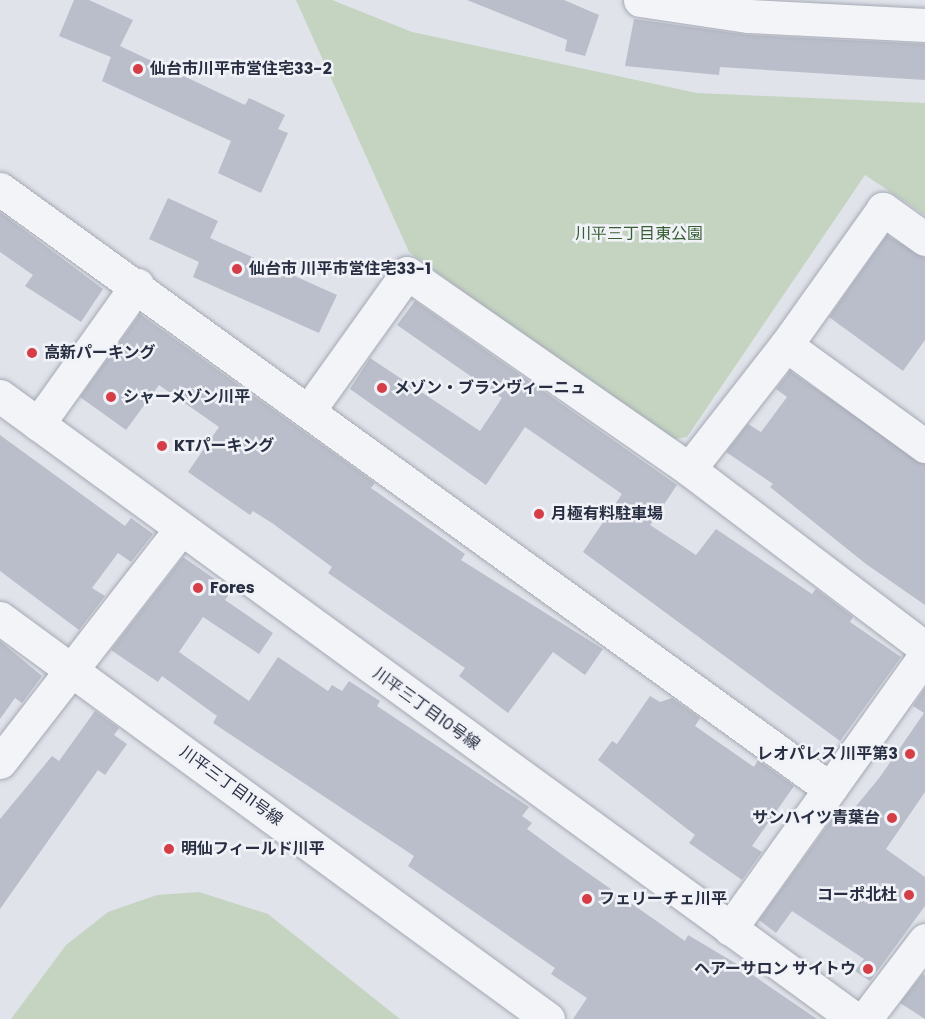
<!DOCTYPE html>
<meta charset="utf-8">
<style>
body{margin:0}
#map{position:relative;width:925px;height:1019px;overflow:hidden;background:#e0e3ea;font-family:Poppins,"Noto Sans JP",sans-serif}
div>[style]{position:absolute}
.green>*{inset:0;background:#c4d4c1}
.building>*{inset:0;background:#babeca}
.roads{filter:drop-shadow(0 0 2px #a5a9b4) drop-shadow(0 0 2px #a5a9b4)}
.minor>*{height:33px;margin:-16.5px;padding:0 16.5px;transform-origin:16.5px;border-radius:16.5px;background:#f3f4f8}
.dots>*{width:16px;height:16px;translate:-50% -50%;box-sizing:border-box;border:3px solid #f0f2f7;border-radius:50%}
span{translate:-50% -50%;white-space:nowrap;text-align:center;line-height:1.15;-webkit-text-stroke:5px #f0f2f7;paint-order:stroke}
.poi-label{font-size:16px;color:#282f42;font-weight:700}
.left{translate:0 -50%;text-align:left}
.right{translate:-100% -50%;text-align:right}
.park-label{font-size:16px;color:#385e34}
.street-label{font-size:16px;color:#282f42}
</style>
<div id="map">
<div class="green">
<div style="clip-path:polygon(296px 0,332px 0,412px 32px,697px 93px,925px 103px,925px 215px,865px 175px,687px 437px,667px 440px,409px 252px)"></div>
<div style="clip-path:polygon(199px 892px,268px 914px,400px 1019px,11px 1019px,66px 945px,108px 912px,157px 895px)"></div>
</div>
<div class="building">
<div style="clip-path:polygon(74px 0,89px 0,133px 20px,120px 46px,245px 105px,249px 98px,285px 115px,278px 129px,288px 133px,261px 193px,218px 173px,231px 141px,102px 81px,111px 57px,59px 36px)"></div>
<div style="clip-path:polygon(467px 0,564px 0,599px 15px,585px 56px,565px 51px,567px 40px)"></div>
<div style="clip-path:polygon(634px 19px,748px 35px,925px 44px,925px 80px,720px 67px,719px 75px,625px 66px)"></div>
<div style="clip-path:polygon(168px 198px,218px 221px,210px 238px,337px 295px,319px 333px,193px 277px,199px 262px,149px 239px)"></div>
<div style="clip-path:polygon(0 212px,103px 289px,81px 322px,25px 286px,33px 275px,0 252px)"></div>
<div style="clip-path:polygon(887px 235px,925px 258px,925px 340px,903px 371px,829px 317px)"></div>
<div style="clip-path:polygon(415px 301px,677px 485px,650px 525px,696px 555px,716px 529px,812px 594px,816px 589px,853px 617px,850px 622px,901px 657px,840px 741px,583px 552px,622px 494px,525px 427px,486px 485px,350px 389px,370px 358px,480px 431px,502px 398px,397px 325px)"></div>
<div style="clip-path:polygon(140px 314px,375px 483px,371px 488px,465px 554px,461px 560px,603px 649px,585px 675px,553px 652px,508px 713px,459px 676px,465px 668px,328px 573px,332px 567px,272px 523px,253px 511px,250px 515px,188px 472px,219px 427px,159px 385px,126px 430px,80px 397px)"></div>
<div style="clip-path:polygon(790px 371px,925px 464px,925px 605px,866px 564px,770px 487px,773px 484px,726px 452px,748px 424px,761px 432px,787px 397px,776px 389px)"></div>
<div style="clip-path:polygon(0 435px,125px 526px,131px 518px,153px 534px,131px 562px,118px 553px,92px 588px,105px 596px,79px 630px,0 571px)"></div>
<div style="clip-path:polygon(183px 557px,232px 591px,225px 600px,273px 633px,259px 654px,203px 617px,179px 652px,249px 701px,278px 657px,328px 691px,332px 685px,342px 691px,349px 681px,380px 701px,377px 706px,529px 807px,522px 816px,532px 823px,527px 829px,568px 859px,685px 941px,688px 935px,735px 963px,817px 1019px,573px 1019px,587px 998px,551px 974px,555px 968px,408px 866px,414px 856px,213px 723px,217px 716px,162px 676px,158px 682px,111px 650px)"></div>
<div style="clip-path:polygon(0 641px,42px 676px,22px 703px,15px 698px,0 719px)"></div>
<div style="clip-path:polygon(925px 688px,925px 792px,886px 849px,925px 877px,925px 906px,870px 981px,855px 971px,864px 959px,792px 911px,776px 933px,759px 920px,838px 811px,847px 817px,880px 777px,924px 713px,913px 706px)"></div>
<div style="clip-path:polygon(650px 696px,660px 702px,672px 698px,700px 718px,695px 726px,754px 767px,758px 760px,794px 786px,752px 846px,762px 852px,742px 880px,689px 843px,695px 835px,598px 760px,612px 741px,617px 744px)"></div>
<div style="clip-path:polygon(95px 711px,119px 728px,114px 735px,127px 744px,105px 775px,98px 770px,0 909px,0 819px,52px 756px,59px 761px)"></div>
<div style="clip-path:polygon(923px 974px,925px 976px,925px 1019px,900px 1003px)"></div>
</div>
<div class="roads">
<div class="minor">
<div style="left:640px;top:0;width:110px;rotate:8.4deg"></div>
<div style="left:749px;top:16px;width:176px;rotate:2.9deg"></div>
<div style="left:0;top:189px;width:1024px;rotate:35.86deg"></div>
<div style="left:925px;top:239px;width:52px;rotate:-144.5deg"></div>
<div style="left:883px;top:209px;width:167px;rotate:125.5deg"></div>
<div style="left:786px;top:345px;width:157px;rotate:128deg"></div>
<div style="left:689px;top:469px;width:296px;rotate:37.2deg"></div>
<div style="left:786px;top:345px;width:172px;rotate:36deg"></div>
<div style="left:0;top:396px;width:1058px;rotate:36.08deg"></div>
<div style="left:309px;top:410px;width:168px;rotate:-54.4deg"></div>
<div style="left:407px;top:273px;width:343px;rotate:34.8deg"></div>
<div style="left:38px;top:424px;width:171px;rotate:-54.5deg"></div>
<div style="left:0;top:618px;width:679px;rotate:36.19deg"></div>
<div style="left:0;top:762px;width:292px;rotate:-52.2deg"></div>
<div style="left:730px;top:929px;width:335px;rotate:-54.5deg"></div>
<div style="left:865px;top:1019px;width:99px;rotate:-52.8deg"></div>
</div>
</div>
<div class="dots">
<div style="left:138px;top:69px;background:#d53e47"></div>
<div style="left:237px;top:269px;background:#d53e47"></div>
<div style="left:32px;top:353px;background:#d53e47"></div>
<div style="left:382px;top:388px;background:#d53e47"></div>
<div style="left:111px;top:397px;background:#d53e47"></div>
<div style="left:162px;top:446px;background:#d53e47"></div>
<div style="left:539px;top:514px;background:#d53e47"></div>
<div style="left:198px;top:588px;background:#d53e47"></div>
<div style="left:910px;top:754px;background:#d53e47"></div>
<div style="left:892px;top:818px;background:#d53e47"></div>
<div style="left:169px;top:849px;background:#d53e47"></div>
<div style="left:909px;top:895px;background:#d53e47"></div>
<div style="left:587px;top:899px;background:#d53e47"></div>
<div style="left:868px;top:969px;background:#d53e47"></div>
</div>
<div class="poi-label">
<span class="left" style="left:150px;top:69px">仙台市川平市営住宅33-2</span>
<span class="left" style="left:249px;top:269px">仙台市 川平市営住宅33-1</span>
<span class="left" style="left:44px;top:353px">高新パーキング</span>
<span class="left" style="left:394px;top:388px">メゾン・ブランヴィーニュ</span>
<span class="left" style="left:123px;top:397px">シャーメゾン川平</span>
<span class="left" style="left:174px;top:446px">KTパーキング</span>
<span class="left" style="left:551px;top:514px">月極有料駐車場</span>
<span class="left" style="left:210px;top:588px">Fores</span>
<span class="right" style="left:898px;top:754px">レオパレス 川平第3</span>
<span class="right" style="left:880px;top:818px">サンハイツ青葉台</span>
<span class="left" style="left:181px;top:849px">明仙フィールド川平</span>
<span class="right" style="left:897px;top:895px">コーポ北杜</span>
<span class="left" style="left:599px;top:899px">フェリーチェ川平</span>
<span class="right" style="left:856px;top:969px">ヘアーサロン サイトウ</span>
</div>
<div class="park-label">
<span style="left:639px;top:234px">川平三丁目東公園</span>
</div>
<div class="street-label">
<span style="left:426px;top:709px;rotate:36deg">川平三丁目10号線</span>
<span style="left:231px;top:786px;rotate:36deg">川平三丁目11号線</span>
</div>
</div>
